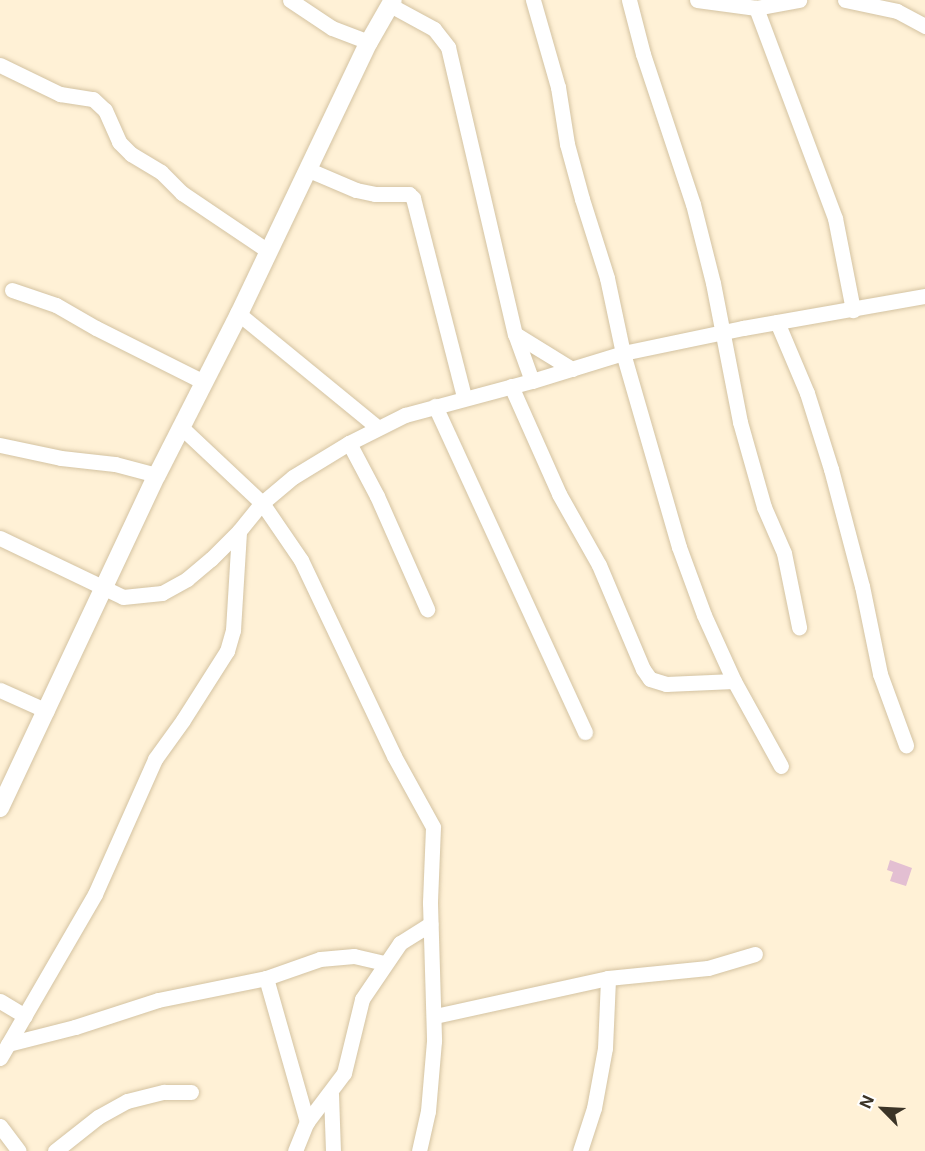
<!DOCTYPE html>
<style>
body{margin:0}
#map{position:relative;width:925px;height:1151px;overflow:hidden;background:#fff1d6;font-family:Inter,sans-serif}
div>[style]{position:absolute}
.building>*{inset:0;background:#e3bfd2}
.roads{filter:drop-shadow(0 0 2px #d4c3a2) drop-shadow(0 0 2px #d4c3a2)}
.minor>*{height:15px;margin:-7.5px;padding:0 7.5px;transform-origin:7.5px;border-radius:7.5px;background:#fff}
.tertiary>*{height:18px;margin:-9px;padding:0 9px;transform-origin:9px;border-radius:9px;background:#fff}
span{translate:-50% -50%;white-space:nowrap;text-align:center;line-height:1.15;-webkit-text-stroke:4.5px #fff;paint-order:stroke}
.north{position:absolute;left:853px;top:1079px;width:60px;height:60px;-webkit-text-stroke:4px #fff;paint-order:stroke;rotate:294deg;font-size:16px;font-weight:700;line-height:24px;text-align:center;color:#3b3427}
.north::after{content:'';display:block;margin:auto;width:21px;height:27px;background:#3b3427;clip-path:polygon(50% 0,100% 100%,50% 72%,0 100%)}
</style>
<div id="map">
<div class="building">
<div style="clip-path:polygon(890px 860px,912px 868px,906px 886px,890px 881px,893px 872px,887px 870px)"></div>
</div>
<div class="roads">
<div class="minor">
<div style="left:290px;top:0;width:50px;rotate:33.7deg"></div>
<div style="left:332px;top:28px;width:40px;rotate:21deg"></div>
<div style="left:533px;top:0;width:91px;rotate:74deg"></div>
<div style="left:558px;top:87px;width:58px;rotate:81deg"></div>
<div style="left:567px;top:144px;width:57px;rotate:74.7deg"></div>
<div style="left:582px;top:199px;width:83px;rotate:72.4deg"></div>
<div style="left:607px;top:278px;width:77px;rotate:78deg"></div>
<div style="left:623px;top:353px;width:202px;rotate:73.9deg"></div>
<div style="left:679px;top:547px;width:72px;rotate:69.8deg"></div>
<div style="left:704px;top:615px;width:72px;rotate:65.6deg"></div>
<div style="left:734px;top:681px;width:97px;rotate:61.1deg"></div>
<div style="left:629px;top:0;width:56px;rotate:75.5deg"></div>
<div style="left:643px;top:54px;width:158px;rotate:71.6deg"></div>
<div style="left:693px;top:204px;width:81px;rotate:75.8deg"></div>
<div style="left:713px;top:283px;width:142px;rotate:79deg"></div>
<div style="left:740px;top:422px;width:88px;rotate:74.2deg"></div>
<div style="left:764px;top:507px;width:50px;rotate:66.5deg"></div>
<div style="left:784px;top:553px;width:76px;rotate:78.5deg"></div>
<div style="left:697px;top:0;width:60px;rotate:7.7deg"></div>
<div style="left:756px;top:8px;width:44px;rotate:-10.5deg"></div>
<div style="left:845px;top:0;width:53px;rotate:11.9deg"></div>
<div style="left:897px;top:11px;width:32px;rotate:28deg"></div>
<div style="left:390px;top:5px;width:50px;rotate:28.6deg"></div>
<div style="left:434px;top:29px;width:23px;rotate:52deg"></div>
<div style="left:448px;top:47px;width:295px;rotate:76.9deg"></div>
<div style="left:515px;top:334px;width:50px;rotate:70.1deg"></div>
<div style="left:756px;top:8px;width:224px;rotate:69.4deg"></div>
<div style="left:835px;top:218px;width:94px;rotate:78.9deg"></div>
<div style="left:0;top:65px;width:67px;rotate:25.8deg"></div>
<div style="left:60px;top:94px;width:33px;rotate:9deg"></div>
<div style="left:93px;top:99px;width:16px;rotate:43deg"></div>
<div style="left:105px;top:110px;width:35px;rotate:66deg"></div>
<div style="left:119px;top:142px;width:17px;rotate:45deg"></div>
<div style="left:131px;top:154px;width:35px;rotate:31deg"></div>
<div style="left:161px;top:172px;width:30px;rotate:45deg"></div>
<div style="left:182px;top:193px;width:104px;rotate:34deg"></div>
<div style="left:309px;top:170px;width:51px;rotate:23.1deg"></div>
<div style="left:356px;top:190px;width:19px;rotate:12deg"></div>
<div style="left:375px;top:194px;width:34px"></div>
<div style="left:409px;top:194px;width:6px;rotate:45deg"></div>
<div style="left:413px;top:198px;width:205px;rotate:75.6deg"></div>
<div style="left:12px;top:290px;width:46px;rotate:18.8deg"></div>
<div style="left:56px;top:305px;width:46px;rotate:29.9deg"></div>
<div style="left:96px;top:328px;width:121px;rotate:26.6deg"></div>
<div style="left:239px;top:314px;width:178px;rotate:39.3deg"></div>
<div style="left:777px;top:322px;width:77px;rotate:67.1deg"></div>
<div style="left:807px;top:393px;width:80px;rotate:72.5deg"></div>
<div style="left:831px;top:469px;width:121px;rotate:75.2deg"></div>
<div style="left:862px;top:586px;width:90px;rotate:78.4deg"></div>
<div style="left:880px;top:674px;width:76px;rotate:69.9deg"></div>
<div style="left:515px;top:334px;width:67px;rotate:31.6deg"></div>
<div style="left:511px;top:386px;width:118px;rotate:66deg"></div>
<div style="left:559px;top:494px;width:81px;rotate:60.6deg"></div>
<div style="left:599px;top:565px;width:113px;rotate:67.1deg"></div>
<div style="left:643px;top:669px;width:12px;rotate:55deg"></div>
<div style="left:650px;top:679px;width:17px;rotate:17deg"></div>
<div style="left:666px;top:684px;width:68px;rotate:-2.5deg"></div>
<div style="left:435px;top:406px;width:359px;rotate:65.3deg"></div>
<div style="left:181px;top:427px;width:111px;rotate:43.2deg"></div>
<div style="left:262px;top:503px;width:69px;rotate:55.6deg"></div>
<div style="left:301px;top:560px;width:217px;rotate:64.6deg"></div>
<div style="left:394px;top:756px;width:81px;rotate:61.2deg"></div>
<div style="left:433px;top:827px;width:76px;rotate:92.3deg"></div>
<div style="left:430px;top:903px;width:138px;rotate:88.3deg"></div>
<div style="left:434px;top:1041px;width:70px;rotate:94.9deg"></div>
<div style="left:428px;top:1111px;width:41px;rotate:102.7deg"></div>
<div style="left:349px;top:443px;width:60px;rotate:62.2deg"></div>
<div style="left:377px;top:496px;width:124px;rotate:66.1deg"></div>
<div style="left:0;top:445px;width:62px;rotate:12deg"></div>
<div style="left:61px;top:458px;width:54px;rotate:6.3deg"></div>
<div style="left:115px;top:464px;width:43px;rotate:14.7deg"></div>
<div style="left:0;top:538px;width:136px;rotate:25.6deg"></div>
<div style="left:123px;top:597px;width:39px;rotate:-6deg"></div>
<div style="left:162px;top:593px;width:29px;rotate:-29deg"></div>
<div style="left:187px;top:579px;width:31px;rotate:-40deg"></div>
<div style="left:211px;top:559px;width:40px;rotate:-45deg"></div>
<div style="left:239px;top:531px;width:36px;rotate:-51deg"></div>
<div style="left:262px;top:503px;width:40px;rotate:-40deg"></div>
<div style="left:293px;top:477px;width:66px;rotate:-31.3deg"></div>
<div style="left:349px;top:443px;width:63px;rotate:-26.6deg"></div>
<div style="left:405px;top:415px;width:131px;rotate:-15deg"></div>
<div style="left:532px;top:381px;width:95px;rotate:-17.1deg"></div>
<div style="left:623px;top:353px;width:123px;rotate:-11.8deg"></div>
<div style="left:743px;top:328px;width:185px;rotate:-10deg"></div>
<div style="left:0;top:690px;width:51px;rotate:24.1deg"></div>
<div style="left:266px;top:978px;width:150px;rotate:74.1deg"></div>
<div style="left:0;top:1001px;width:29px;rotate:31deg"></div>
<div style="left:435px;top:1016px;width:177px;rotate:-12.4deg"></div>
<div style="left:608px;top:978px;width:100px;rotate:-5.7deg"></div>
<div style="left:708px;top:968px;width:49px;rotate:-16.6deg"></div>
<div style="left:8px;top:1044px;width:69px;rotate:-14.2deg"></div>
<div style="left:75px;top:1027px;width:87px;rotate:-18deg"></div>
<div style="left:158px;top:1000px;width:110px;rotate:-11.5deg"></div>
<div style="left:266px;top:978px;width:57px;rotate:-19.4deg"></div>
<div style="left:320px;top:959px;width:34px;rotate:-5deg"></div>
<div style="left:354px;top:956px;width:31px;rotate:13deg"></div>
<div style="left:0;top:1058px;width:190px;rotate:-59.9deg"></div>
<div style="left:95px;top:894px;width:148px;rotate:-66deg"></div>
<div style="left:155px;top:759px;width:48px;rotate:-54.3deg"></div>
<div style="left:183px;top:720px;width:82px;rotate:-57.5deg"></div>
<div style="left:227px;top:651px;width:22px;rotate:-74deg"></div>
<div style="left:233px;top:630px;width:99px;rotate:-86.5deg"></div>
<div style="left:331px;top:1094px;width:57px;rotate:88deg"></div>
<div style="left:0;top:1126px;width:31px;rotate:53deg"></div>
<div style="left:55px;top:1151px;width:55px;rotate:-38.3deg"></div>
<div style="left:98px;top:1117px;width:33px;rotate:-29deg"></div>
<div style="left:127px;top:1101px;width:38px;rotate:-14deg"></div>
<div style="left:164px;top:1092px;width:27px"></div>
<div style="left:295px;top:1151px;width:31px;rotate:-68deg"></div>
<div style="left:307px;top:1122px;width:61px;rotate:-52.9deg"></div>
<div style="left:344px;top:1073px;width:76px;rotate:-76.3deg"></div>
<div style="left:362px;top:999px;width:68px;rotate:-55.8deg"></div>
<div style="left:400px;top:943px;width:36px;rotate:-32deg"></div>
<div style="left:580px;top:1151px;width:45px;rotate:-72deg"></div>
<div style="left:594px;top:1108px;width:61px;rotate:-79.6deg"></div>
<div style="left:605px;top:1048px;width:70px;rotate:-87.5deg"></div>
</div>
<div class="tertiary">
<div style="left:0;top:808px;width:368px;rotate:-64.8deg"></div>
<div style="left:157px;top:475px;width:181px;rotate:-63deg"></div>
<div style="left:239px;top:314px;width:301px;rotate:-64.5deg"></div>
<div style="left:369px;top:42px;width:48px;rotate:-60.3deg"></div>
</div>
</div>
<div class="north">N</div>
</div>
